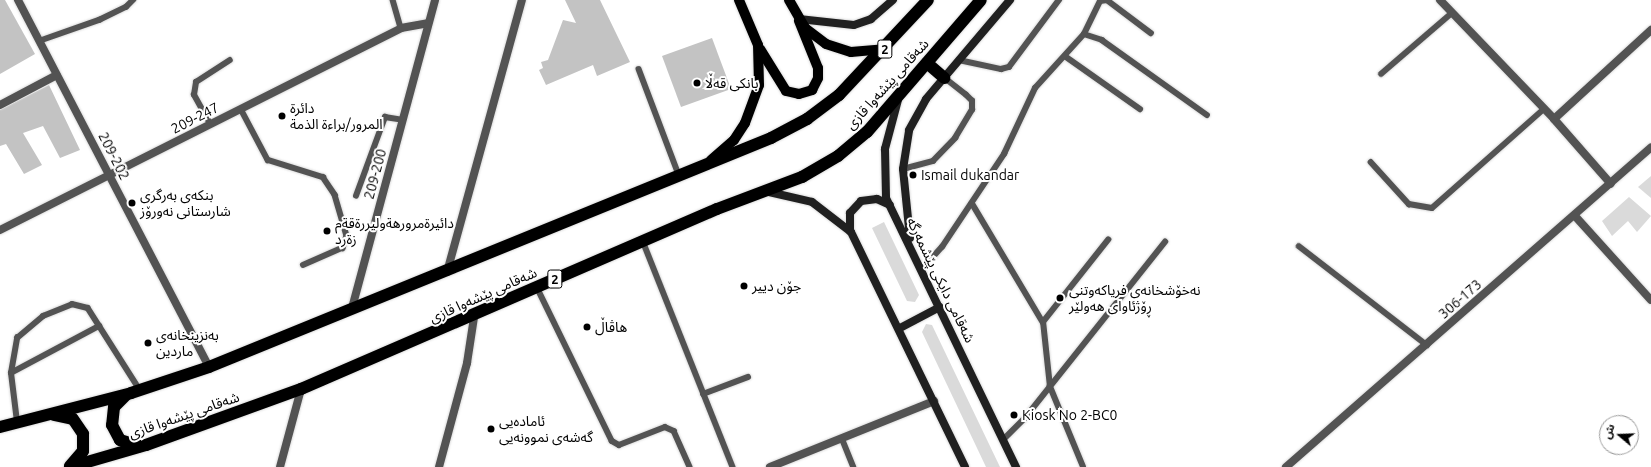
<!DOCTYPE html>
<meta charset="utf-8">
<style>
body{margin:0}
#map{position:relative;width:1651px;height:467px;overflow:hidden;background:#fff;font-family:Ubuntu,"Noto Sans Arabic",sans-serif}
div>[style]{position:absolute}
.green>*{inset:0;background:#dadada}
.building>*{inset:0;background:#c3c3c3}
.roads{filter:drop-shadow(0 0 1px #dbdbdb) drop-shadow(0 0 1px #dbdbdb)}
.lane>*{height:5.5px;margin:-2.75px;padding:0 2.75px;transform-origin:2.75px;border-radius:2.75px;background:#535353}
.street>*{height:8px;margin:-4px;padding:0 4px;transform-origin:4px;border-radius:4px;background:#535353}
.secondary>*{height:8px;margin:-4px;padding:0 4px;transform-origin:4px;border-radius:4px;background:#202020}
.primary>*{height:10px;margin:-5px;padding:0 5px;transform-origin:5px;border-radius:5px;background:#000}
.highway>*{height:12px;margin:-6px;padding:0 6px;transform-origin:6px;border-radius:6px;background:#000}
.dots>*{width:11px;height:11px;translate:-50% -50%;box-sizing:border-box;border:2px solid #fff;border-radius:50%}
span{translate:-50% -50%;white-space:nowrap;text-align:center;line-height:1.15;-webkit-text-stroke:4px #fff;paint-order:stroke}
.shield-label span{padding:1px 3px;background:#fff;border:1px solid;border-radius:3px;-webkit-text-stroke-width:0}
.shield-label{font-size:13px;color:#000;font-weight:700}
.poi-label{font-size:14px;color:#000}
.left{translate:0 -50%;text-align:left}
.street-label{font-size:14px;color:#000}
.north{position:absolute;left:1599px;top:415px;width:40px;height:40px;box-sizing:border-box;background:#fff;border:1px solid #999;border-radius:50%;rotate:289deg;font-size:11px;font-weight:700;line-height:16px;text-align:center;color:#000}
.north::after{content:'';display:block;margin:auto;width:14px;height:18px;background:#000;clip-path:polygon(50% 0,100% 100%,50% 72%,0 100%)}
</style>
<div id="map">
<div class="green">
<div style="clip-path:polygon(1651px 176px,1651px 198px,1638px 187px)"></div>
<div style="clip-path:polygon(1629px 197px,1651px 216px,1637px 232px,1628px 221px,1612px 236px,1602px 221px)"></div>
<div style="clip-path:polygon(884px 222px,919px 295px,915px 302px,907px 301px,872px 228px)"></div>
<div style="clip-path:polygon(926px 324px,932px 325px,1000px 467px,986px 467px,922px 332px)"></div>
</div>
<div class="building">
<div style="clip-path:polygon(0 0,5px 0,35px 54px,0 74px)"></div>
<div style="clip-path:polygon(565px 0,600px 0,630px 62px,597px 76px,593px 65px,546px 85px,539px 70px,543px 68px,541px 62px,548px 60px,563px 20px,576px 23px)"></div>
<div style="clip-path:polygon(712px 38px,731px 89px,681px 107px,662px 56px)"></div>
<div style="clip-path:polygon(49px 85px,80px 150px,60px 158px,43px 126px,23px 133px,42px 165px,24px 174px,6px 144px,0 146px,0 110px)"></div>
</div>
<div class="roads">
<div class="lane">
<div style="left:393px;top:0;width:29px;rotate:74deg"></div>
<div style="left:1084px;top:34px;width:37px;rotate:-64deg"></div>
<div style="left:1100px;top:1px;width:7px;rotate:-8deg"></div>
<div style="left:1107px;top:0;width:55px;rotate:36.9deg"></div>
<div style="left:39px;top:41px;width:64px;rotate:-19.3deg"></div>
<div style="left:99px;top:20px;width:30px;rotate:-26deg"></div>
<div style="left:126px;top:7px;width:10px;rotate:-45deg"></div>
<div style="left:1065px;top:56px;width:92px;rotate:35.2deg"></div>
<div style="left:959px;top:60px;width:43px;rotate:12.1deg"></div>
<div style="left:1001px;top:69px;width:8px;rotate:-14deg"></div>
<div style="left:1009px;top:67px;width:84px;rotate:-53.3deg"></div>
<div style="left:639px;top:69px;width:113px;rotate:69.3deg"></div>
<div style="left:1381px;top:74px;width:94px;rotate:-40.7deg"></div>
<div style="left:241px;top:109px;width:58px;rotate:62.1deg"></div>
<div style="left:268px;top:160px;width:58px;rotate:17.2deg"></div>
<div style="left:323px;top:177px;width:22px;rotate:56deg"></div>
<div style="left:335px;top:195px;width:43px;rotate:73.7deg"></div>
<div style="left:347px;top:236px;width:13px;rotate:108deg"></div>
<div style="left:343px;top:248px;width:43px;rotate:156.4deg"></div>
<div style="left:210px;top:124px;width:33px;rotate:-119deg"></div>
<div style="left:194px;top:95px;width:13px;rotate:-81deg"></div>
<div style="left:196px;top:82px;width:40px;rotate:-32.9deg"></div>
<div style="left:1371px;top:162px;width:57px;rotate:47.9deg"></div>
<div style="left:1409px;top:204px;width:23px;rotate:10deg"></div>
<div style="left:1432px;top:208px;width:149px;rotate:-41.5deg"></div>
<div style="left:903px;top:169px;width:31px;rotate:-15deg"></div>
<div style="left:933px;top:161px;width:32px;rotate:-46deg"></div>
<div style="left:955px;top:138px;width:33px;rotate:-59deg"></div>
<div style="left:972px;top:110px;width:9px;rotate:-90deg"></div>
<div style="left:972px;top:101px;width:8px;rotate:-135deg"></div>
<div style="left:966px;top:95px;width:28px;rotate:-142deg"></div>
<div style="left:356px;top:196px;width:84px;rotate:-69.8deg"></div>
<div style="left:385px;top:117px;width:18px;rotate:9deg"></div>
<div style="left:972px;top:203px;width:139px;rotate:59.2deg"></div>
<div style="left:643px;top:241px;width:243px;rotate:68.3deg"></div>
<div style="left:1299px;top:246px;width:162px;rotate:37.7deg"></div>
<div style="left:922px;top:269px;width:30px;rotate:-48deg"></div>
<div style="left:942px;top:247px;width:112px;rotate:-56.3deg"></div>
<div style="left:1004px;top:154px;width:73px;rotate:-64.8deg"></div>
<div style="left:1035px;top:88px;width:73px;rotate:-47.8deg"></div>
<div style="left:1084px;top:34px;width:19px;rotate:18deg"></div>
<div style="left:1102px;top:40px;width:129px;rotate:35.5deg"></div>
<div style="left:537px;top:287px;width:171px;rotate:64deg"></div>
<div style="left:612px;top:441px;width:8px;rotate:30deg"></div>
<div style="left:619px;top:445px;width:49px;rotate:-21.4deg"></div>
<div style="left:665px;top:427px;width:10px;rotate:24deg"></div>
<div style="left:674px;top:431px;width:39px;rotate:66deg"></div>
<div style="left:11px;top:373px;width:100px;rotate:-28.1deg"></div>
<div style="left:703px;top:394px;width:48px;rotate:-20.7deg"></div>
<div style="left:17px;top:422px;width:49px;rotate:-97deg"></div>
<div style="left:11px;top:373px;width:36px;rotate:-80deg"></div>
<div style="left:17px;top:338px;width:34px;rotate:-40deg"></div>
<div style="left:43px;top:316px;width:31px;rotate:-22deg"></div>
<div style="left:72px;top:304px;width:16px;rotate:14deg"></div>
<div style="left:88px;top:308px;width:97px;rotate:57.6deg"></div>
<div style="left:842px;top:438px;width:31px;rotate:68deg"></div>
<div style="left:1003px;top:440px;width:31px;rotate:-45deg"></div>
<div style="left:1025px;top:418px;width:225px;rotate:-51.5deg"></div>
<div style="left:1083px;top:467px;width:87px;rotate:-112.4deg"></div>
<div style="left:1050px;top:387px;width:65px;rotate:-96.1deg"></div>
<div style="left:1043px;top:322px;width:105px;rotate:-51.6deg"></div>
</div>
<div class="street">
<div style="left:18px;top:0;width:414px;rotate:62.5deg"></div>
<div style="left:1440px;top:0;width:165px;rotate:46.2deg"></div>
<div style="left:1554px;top:119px;width:86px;rotate:48.8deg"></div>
<div style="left:0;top:105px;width:64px;rotate:-27.8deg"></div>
<div style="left:1554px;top:119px;width:132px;rotate:-42.5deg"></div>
<div style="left:1575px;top:216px;width:113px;rotate:47.9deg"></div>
<div style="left:0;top:230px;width:449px;rotate:-26.7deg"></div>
<div style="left:401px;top:28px;width:27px;rotate:-10deg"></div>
<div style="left:447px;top:272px;width:282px;rotate:-74.6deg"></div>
<div style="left:352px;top:308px;width:319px;rotate:-74.9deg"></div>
<div style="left:280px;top:467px;width:81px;rotate:-74.9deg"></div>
<div style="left:439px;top:467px;width:108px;rotate:-74.9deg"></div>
<div style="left:467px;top:363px;width:47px;rotate:-81.3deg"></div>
<div style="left:770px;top:467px;width:177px;rotate:-21.9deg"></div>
<div style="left:1286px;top:467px;width:485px;rotate:-41.2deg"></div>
</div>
<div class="secondary">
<div style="left:799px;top:19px;width:55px;rotate:6.2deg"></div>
<div style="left:854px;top:25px;width:18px;rotate:-19deg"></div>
<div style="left:871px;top:19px;width:29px;rotate:-41deg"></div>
<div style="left:898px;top:100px;width:51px;rotate:104.9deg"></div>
<div style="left:885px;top:149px;width:49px;rotate:88.8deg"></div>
<div style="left:886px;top:198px;width:299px;rotate:64.2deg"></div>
<div style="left:769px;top:192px;width:44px;rotate:13.1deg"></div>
<div style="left:812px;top:202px;width:49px;rotate:37.6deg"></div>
<div style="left:851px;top:232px;width:261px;rotate:64.1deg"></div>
<div style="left:850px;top:231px;width:18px;rotate:-90deg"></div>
<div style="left:850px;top:213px;width:16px;rotate:-47deg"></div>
<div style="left:861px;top:201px;width:16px;rotate:-7deg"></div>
<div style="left:877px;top:199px;width:14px;rotate:25deg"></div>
<div style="left:910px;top:238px;width:69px;rotate:-95.8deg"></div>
<div style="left:903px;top:169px;width:39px;rotate:-81deg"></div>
<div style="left:909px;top:130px;width:35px;rotate:-61deg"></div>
<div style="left:926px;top:99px;width:130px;rotate:-49.7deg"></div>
<div style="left:900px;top:328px;width:45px;rotate:-27.7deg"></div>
</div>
<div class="primary">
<div style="left:789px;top:0;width:32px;rotate:60deg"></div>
<div style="left:805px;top:28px;width:26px;rotate:37deg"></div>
<div style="left:826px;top:44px;width:26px;rotate:18deg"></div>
<div style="left:851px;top:52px;width:33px;rotate:-5deg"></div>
<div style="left:760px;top:49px;width:49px;rotate:58.2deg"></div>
<div style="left:786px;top:91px;width:13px;rotate:13deg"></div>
<div style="left:799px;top:94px;width:14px;rotate:-17deg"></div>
<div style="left:812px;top:90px;width:13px;rotate:-63deg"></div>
<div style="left:818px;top:78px;width:10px;rotate:-90deg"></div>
<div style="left:818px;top:68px;width:51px;rotate:-112deg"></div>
<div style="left:711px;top:160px;width:30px;rotate:-41deg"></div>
<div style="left:734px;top:140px;width:20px;rotate:-57deg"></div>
<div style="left:745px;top:123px;width:40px;rotate:-69.8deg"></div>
<div style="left:759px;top:85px;width:40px;rotate:-91.4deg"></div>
<div style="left:758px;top:45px;width:49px;rotate:-112.9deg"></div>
</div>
<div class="highway">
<div style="left:927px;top:63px;width:23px;rotate:41deg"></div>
<div style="left:126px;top:395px;width:17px;rotate:135deg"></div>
<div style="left:114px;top:407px;width:18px;rotate:96deg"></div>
<div style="left:112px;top:425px;width:17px;rotate:62deg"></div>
<div style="left:120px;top:440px;width:21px;rotate:17deg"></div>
<div style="left:54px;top:415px;width:19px;rotate:12deg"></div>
<div style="left:73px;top:419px;width:18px;rotate:56deg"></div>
<div style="left:83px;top:434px;width:17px;rotate:90deg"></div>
<div style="left:83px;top:451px;width:20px;rotate:131deg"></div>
<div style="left:0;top:427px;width:135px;rotate:-14.5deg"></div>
<div style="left:131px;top:393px;width:82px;rotate:-18.4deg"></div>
<div style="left:209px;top:367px;width:607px;rotate:-22.17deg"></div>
<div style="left:771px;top:138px;width:41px;rotate:-27.8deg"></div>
<div style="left:807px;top:119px;width:40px;rotate:-37deg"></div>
<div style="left:839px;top:95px;width:130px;rotate:-46.9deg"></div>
<div style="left:70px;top:467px;width:79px;rotate:-16.1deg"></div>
<div style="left:146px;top:445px;width:165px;rotate:-19.9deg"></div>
<div style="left:301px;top:389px;width:453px;rotate:-23.4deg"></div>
<div style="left:717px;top:209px;width:91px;rotate:-20.6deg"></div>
<div style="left:802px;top:177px;width:42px;rotate:-30.3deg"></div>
<div style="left:838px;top:156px;width:38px;rotate:-40deg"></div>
<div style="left:867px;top:132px;width:174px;rotate:-49.2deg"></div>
</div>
</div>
<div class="dots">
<div style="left:697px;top:83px;background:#000"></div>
<div style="left:282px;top:116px;background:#000"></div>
<div style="left:913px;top:175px;background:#000"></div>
<div style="left:132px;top:203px;background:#000"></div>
<div style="left:327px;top:231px;background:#000"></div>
<div style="left:744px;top:286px;background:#000"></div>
<div style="left:1060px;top:298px;background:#000"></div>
<div style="left:587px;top:327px;background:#000"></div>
<div style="left:148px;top:343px;background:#000"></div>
<div style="left:1014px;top:415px;background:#000"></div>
<div style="left:491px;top:429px;background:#000"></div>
</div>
<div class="shield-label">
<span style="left:885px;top:49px">2</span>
<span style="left:555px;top:279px">2</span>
</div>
<div class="poi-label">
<span class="left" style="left:705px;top:83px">بانکی قەڵا</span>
<span class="left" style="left:290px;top:116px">دائرة<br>المرور/براءة الذمة</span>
<span class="left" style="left:921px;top:175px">Ismail dukandar</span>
<span class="left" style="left:140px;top:203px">بنکەی بەرگری<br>شارستانی نەورۆز</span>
<span class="left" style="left:335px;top:231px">دائيرةمرورهةوليررةقةم<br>زةرد</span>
<span class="left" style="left:752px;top:286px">جۆن دییر</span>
<span class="left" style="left:1069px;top:298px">نەخۆشخانەی فریاکەوتنی<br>ڕۆژئاوای هەولێر</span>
<span class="left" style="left:595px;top:327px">هاڤاڵ</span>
<span class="left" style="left:156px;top:343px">بەنزینخانەی<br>ماردین</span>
<span class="left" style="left:1022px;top:415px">Kiosk No 2-BC0</span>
<span class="left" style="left:499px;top:429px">ئامادەیی<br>گەشەی نموونەیی</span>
</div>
<div class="street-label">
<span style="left:887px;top:84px;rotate:-48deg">شەقامی پێشەوا قازی</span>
<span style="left:195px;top:118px;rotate:-27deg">209-247</span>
<span style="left:114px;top:156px;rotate:63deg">209-202</span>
<span style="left:375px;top:174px;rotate:-75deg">209-200</span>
<span style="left:941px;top:280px;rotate:64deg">شەقامی دایکی پێشمەرگە</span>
<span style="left:483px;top:295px;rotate:-24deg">شەقامی پێشەوا قازی</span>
<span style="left:1460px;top:299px;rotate:-41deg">306-173</span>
<span style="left:184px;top:415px;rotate:-19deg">شەقامی پێشەوا قازی</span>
</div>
<div class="north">ش</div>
</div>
